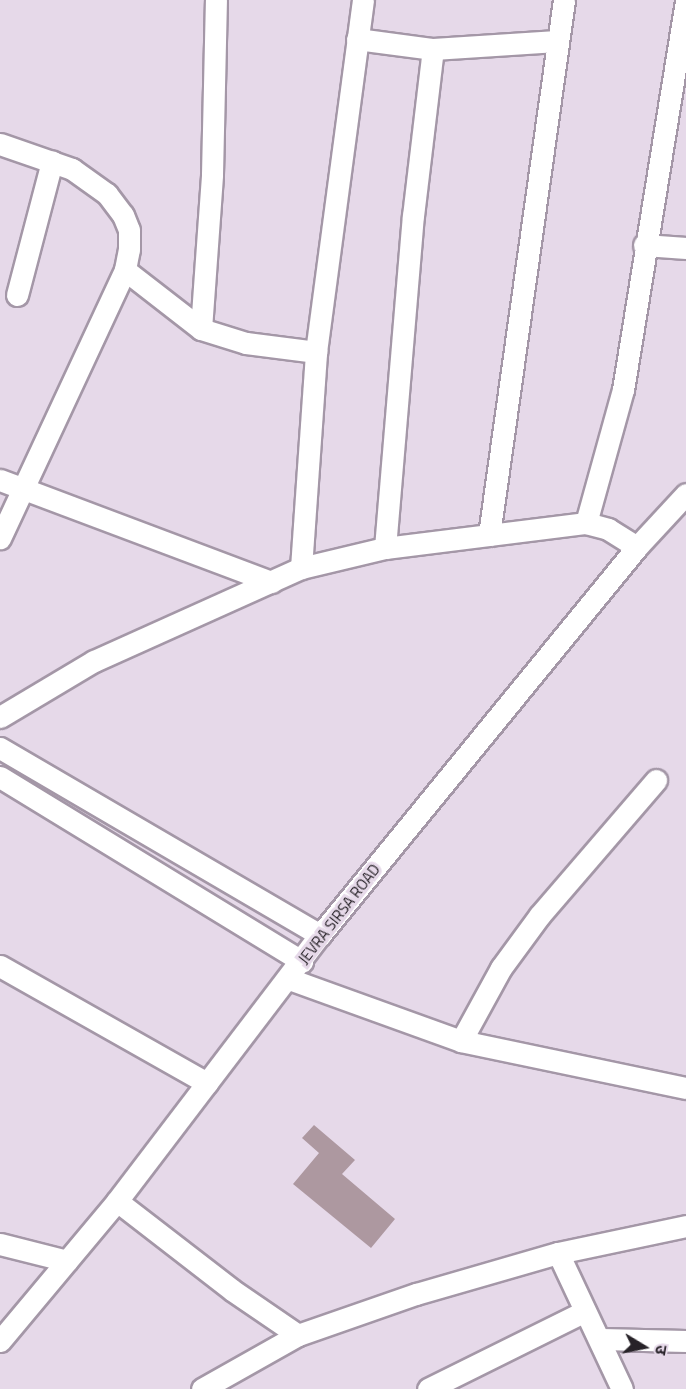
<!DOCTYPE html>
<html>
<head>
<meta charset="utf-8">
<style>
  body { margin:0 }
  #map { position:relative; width:686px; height:1389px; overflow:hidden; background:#e6d9e9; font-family:"Titillium Web","Noto Sans Devanagari",sans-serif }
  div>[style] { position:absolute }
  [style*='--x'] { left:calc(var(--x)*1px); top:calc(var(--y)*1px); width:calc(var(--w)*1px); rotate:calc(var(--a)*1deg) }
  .building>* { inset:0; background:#ad98a0 }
  .roads { filter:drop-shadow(2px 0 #a497a7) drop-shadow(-2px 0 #a497a7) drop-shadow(0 2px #a497a7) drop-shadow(0 -2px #a497a7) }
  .minor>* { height:21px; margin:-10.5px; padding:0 10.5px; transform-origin:10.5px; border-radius:10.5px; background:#fff }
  span { translate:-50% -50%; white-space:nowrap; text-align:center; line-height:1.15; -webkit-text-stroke:6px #e6d9e9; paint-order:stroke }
  .street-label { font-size:15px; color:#272228 }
  .north { position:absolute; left:614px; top:1317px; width:60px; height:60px; -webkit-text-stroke:4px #e6d9e9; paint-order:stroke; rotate:100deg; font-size:16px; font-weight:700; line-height:24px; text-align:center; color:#272228 }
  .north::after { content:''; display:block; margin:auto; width:21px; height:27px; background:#272228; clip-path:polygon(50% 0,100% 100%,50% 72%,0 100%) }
</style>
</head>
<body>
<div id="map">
  <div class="building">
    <i style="clip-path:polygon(314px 1125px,355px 1160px,342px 1174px,395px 1219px,371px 1248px,293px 1184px,319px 1153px,302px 1138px)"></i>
  </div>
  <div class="roads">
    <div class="minor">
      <i style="--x:357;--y:39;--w:77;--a:7.5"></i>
      <i style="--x:433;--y:49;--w:124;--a:-3.7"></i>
      <i style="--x:0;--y:144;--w:76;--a:19.1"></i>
      <i style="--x:72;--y:169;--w:43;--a:35.5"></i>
      <i style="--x:107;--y:194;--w:26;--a:53"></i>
      <i style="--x:123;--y:215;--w:16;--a:68"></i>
      <i style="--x:129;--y:230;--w:19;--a:90"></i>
      <i style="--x:129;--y:249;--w:21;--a:101"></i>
      <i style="--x:125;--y:270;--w:296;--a:115"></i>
      <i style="--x:644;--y:245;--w:42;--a:4.1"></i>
      <i style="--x:125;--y:270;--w:96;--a:37.8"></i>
      <i style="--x:201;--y:329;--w:47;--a:17.3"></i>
      <i style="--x:246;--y:343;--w:71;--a:7.3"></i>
      <i style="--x:17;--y:295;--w:138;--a:-75.3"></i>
      <i style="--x:201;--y:329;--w:155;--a:-85.9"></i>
      <i style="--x:212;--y:174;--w:174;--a:-88.7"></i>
      <i style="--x:0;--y:480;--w:290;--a:20.6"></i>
      <i style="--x:586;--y:523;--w:138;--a:-74.5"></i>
      <i style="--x:623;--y:390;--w:394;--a:-80.8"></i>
      <i style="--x:489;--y:535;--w:540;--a:-82.02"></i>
      <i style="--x:385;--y:548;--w:333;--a:-85.2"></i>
      <i style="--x:413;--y:216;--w:168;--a:-83.2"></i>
      <i style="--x:301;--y:568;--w:217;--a:-86"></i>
      <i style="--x:316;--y:352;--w:355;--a:-82.4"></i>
      <i style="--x:0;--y:717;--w:109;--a:-30.8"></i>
      <i style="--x:94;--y:661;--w:227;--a:-24.2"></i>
      <i style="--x:301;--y:568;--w:86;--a:-13.4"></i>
      <i style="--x:385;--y:548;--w:203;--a:-7.1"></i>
      <i style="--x:586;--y:523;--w:23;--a:15"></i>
      <i style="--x:608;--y:529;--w:34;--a:32"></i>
      <i style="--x:0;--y:748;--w:371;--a:30.3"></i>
      <i style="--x:0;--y:777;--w:354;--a:31.4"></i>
      <i style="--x:0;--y:966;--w:238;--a:29.5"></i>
      <i style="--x:289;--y:979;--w:183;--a:19.8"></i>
      <i style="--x:461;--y:1041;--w:230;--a:11.8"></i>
      <i style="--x:461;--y:1041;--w:83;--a:-61.3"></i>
      <i style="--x:501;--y:968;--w:66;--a:-53.7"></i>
      <i style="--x:540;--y:915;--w:178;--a:-49.3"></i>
      <i style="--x:117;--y:1201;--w:145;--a:37.7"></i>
      <i style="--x:232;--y:1290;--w:80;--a:34.3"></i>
      <i style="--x:0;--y:1244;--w:69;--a:14.2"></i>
      <i style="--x:558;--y:1253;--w:150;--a:64.8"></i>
      <i style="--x:601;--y:1339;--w:85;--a:1.3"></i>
      <i style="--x:0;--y:1341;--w:182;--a:-50.1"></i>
      <i style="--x:117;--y:1201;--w:335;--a:-52.7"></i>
      <i style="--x:320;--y:935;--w:501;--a:-50.75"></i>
      <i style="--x:637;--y:547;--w:72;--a:-47.2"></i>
      <i style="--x:202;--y:1389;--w:110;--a:-29.4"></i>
      <i style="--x:298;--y:1335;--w:125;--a:-19.2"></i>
      <i style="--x:416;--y:1294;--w:148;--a:-16.1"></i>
      <i style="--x:558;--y:1253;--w:131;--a:-11.9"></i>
      <i style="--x:428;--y:1389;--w:173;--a:-26.4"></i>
    </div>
  </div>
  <div class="street-label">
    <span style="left:339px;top:914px;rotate:-52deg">JEVRA SIRSA ROAD</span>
  </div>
  <div class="north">उ</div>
</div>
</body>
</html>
